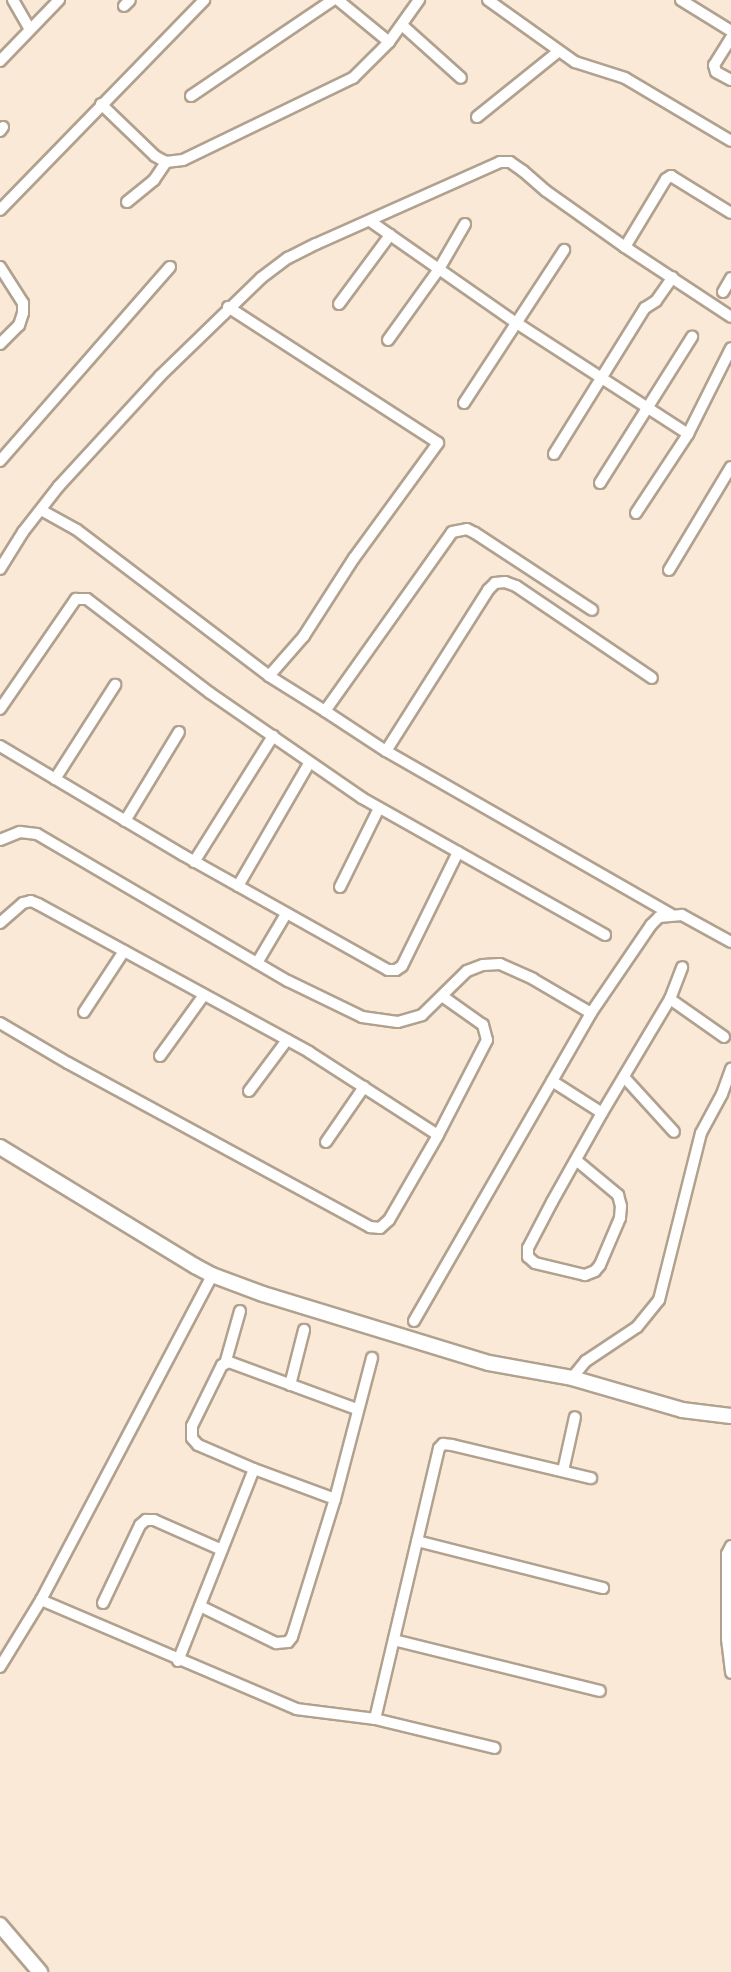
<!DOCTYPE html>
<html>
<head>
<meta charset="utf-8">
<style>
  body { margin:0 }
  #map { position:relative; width:731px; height:1972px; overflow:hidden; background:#fae9d6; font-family:Montserrat,sans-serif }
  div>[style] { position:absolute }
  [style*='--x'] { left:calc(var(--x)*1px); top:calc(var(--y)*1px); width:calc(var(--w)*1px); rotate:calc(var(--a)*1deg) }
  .roads { filter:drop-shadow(2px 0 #b1a18f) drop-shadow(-2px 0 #b1a18f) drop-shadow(0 2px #b1a18f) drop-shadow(0 -2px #b1a18f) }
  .minor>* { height:10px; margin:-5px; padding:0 5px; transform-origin:5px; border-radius:5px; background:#fff }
  .tertiary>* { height:14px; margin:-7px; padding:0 7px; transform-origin:7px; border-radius:7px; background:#fff }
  span { translate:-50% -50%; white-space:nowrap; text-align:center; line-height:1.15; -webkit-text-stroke:6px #fff; paint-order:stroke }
</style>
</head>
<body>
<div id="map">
  <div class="roads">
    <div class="minor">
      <i style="--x:13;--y:0;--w:32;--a:60"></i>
      <i style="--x:338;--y:0;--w:66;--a:39.5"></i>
      <i style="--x:488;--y:0;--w:107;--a:35.5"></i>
      <i style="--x:575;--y:62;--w:52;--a:17.7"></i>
      <i style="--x:625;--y:78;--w:123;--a:30.7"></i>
      <i style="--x:681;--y:0;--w:59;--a:31.8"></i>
      <i style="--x:124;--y:6;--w:8;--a:-45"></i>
      <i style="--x:402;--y:25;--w:79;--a:41.9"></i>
      <i style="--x:731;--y:38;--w:32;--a:122"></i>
      <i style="--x:714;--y:65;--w:7;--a:74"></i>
      <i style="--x:716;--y:72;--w:17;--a:28"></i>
      <i style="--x:0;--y:61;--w:85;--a:-46"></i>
      <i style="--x:191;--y:96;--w:171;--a:-34.1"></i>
      <i style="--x:101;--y:104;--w:75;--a:43.9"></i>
      <i style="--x:155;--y:156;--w:13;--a:29"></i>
      <i style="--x:166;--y:162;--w:17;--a:-7"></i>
      <i style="--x:183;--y:160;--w:189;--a:-25.8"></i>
      <i style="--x:353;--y:78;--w:51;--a:-45"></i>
      <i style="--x:389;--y:42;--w:52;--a:-54.5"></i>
      <i style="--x:477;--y:117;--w:105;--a:-38.8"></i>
      <i style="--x:0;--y:131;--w:5;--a:-53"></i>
      <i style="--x:127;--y:202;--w:35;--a:-39"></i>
      <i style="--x:154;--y:180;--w:22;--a:-56"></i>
      <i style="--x:0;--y:210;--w:293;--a:-45.8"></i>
      <i style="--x:370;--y:221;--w:177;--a:34.9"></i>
      <i style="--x:515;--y:322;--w:206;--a:32.9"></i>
      <i style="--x:625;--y:247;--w:79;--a:-58.9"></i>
      <i style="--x:666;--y:179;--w:6;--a:-31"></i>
      <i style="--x:671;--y:176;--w:70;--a:31.7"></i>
      <i style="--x:0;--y:267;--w:43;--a:57.4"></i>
      <i style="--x:23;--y:303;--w:10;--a:90"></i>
      <i style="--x:23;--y:313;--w:13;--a:108"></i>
      <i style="--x:19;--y:325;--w:27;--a:135"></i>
      <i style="--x:723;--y:292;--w:16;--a:-60"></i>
      <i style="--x:339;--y:304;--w:86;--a:-53.5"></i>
      <i style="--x:228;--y:307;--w:250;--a:32.9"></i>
      <i style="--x:438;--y:443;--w:142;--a:126.1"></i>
      <i style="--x:354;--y:558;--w:93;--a:122.7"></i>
      <i style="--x:304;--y:636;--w:53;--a:131.2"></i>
      <i style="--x:388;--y:340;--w:87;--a:-54.3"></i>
      <i style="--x:439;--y:269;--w:52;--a:-60"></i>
      <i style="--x:464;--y:403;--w:183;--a:-56.8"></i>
      <i style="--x:554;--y:454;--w:172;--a:-58.1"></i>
      <i style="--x:645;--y:308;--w:13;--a:-32"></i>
      <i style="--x:656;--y:301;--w:29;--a:-55"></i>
      <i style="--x:0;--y:461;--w:258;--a:-48.8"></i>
      <i style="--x:600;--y:483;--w:173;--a:-57.8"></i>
      <i style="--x:41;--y:510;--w:41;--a:29.1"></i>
      <i style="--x:77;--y:530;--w:241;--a:37.2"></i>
      <i style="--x:269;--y:676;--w:66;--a:32"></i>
      <i style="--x:325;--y:711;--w:73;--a:33.3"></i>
      <i style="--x:386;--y:751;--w:328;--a:29.8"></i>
      <i style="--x:636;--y:513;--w:95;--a:-56.6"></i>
      <i style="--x:688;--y:434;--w:96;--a:-63.4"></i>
      <i style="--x:0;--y:569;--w:44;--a:-58.1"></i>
      <i style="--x:23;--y:532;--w:58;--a:-52"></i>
      <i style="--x:59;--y:486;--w:149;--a:-47.4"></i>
      <i style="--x:160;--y:376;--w:141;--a:-44.1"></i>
      <i style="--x:261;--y:278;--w:34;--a:-37"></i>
      <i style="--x:288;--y:258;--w:31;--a:-27"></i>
      <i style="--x:316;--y:244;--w:201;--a:-24"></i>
      <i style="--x:500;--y:162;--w:10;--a:0"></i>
      <i style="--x:510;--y:162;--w:16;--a:35"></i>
      <i style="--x:523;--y:171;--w:30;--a:41"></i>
      <i style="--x:546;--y:191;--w:97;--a:35.3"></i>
      <i style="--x:625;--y:247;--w:127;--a:33.4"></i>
      <i style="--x:669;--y:570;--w:120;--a:-59"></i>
      <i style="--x:0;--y:709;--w:134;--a:-55.4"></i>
      <i style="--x:76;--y:599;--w:11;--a:0"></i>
      <i style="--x:87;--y:599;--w:155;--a:37.4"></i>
      <i style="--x:210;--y:693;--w:185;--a:34.6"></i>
      <i style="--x:362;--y:798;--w:279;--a:29.4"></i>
      <i style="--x:325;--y:711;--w:219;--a:-54.6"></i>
      <i style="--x:452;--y:532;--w:15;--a:-11"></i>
      <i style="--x:467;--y:529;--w:9;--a:27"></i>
      <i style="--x:475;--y:533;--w:140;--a:33.3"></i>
      <i style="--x:0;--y:746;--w:213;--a:30.8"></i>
      <i style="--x:183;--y:855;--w:235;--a:29.3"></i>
      <i style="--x:388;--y:970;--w:8;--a:0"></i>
      <i style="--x:396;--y:970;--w:7;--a:-34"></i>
      <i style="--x:402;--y:966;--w:127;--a:-63.8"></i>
      <i style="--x:386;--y:751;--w:191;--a:-57.6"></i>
      <i style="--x:488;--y:590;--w:10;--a:-45"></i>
      <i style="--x:495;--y:583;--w:10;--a:-6"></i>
      <i style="--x:505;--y:582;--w:12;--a:20"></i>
      <i style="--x:516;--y:586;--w:164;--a:34.1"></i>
      <i style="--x:55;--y:779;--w:112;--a:-57.4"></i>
      <i style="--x:125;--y:821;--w:104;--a:-58.8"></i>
      <i style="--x:0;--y:840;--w:22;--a:-22"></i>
      <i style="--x:20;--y:832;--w:17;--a:7"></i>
      <i style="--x:37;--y:834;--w:291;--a:30.4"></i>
      <i style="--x:288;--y:981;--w:82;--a:25.9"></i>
      <i style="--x:362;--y:1017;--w:36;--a:8"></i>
      <i style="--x:398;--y:1022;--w:25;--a:-16"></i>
      <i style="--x:422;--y:1015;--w:63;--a:-44.4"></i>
      <i style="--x:467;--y:971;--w:17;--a:-21"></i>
      <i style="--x:483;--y:965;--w:17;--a:-3"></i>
      <i style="--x:500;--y:964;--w:36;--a:24"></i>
      <i style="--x:533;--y:979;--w:67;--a:30.4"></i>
      <i style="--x:194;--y:862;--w:149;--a:-57.9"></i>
      <i style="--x:238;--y:886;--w:143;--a:-59.9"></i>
      <i style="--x:340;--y:887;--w:88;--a:-63.7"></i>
      <i style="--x:0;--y:923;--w:30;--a:-41"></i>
      <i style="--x:23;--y:903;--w:8;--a:-14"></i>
      <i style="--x:31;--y:901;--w:8;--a:23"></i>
      <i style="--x:38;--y:904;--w:309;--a:28.6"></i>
      <i style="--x:309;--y:1052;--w:153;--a:32.8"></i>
      <i style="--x:257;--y:963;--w:57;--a:-59.4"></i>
      <i style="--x:670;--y:999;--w:66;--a:35.1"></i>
      <i style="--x:84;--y:1012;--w:73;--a:-56.7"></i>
      <i style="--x:0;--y:1023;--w:79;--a:30.5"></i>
      <i style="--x:68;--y:1063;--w:344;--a:28.5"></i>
      <i style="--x:370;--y:1227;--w:10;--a:6"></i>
      <i style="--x:380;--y:1228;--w:12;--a:-42"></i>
      <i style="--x:389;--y:1220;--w:98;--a:-60"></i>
      <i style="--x:438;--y:1135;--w:107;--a:-62.7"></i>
      <i style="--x:487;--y:1040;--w:16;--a:-105"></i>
      <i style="--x:483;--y:1025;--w:50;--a:-144.7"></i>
      <i style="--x:160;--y:1056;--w:75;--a:-54.2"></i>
      <i style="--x:624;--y:1077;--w:74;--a:47.7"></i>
      <i style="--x:552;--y:1081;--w:59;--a:32.6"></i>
      <i style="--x:249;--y:1091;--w:64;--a:-53.3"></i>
      <i style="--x:326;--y:1142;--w:67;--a:-55.4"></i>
      <i style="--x:576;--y:1160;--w:55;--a:39.8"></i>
      <i style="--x:618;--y:1195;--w:11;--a:75"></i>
      <i style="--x:621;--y:1206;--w:12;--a:95"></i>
      <i style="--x:620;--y:1218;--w:51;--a:113.1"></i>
      <i style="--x:600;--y:1265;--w:8;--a:130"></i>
      <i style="--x:595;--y:1271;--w:11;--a:158"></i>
      <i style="--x:585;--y:1275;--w:51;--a:-166.5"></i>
      <i style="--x:535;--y:1263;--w:9;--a:-139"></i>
      <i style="--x:528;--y:1257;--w:9;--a:-90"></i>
      <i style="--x:528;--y:1248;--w:52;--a:-62.4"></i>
      <i style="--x:552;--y:1202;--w:102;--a:-60.7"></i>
      <i style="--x:602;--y:1113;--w:133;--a:-59.2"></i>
      <i style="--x:670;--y:999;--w:34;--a:-69"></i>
      <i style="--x:414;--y:1321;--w:355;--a:-60.1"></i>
      <i style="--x:591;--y:1013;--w:107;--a:-55.7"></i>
      <i style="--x:651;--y:925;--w:11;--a:-45"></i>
      <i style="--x:659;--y:917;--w:23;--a:-5"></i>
      <i style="--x:682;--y:915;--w:56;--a:28.9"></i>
      <i style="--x:225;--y:1364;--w:55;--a:-74.2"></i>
      <i style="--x:572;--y:1378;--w:22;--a:-51"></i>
      <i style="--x:586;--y:1361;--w:61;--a:-33.7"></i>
      <i style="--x:637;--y:1327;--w:35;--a:-51"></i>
      <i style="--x:659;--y:1300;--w:172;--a:-75.9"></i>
      <i style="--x:701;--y:1133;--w:44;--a:-61.7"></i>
      <i style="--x:722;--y:1094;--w:27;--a:-70"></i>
      <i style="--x:290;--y:1385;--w:57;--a:-75.7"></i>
      <i style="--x:563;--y:1471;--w:55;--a:-77.5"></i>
      <i style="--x:335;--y:1499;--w:86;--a:-159.7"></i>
      <i style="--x:254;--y:1469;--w:61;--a:-156.8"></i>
      <i style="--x:198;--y:1445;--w:9;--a:-131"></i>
      <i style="--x:192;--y:1438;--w:12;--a:-90"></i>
      <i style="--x:192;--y:1426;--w:68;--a:-63.8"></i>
      <i style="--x:222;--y:1365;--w:8;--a:-23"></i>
      <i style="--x:229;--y:1362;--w:136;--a:20.2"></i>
      <i style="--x:417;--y:1541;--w:192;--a:14.2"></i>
      <i style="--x:731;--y:1546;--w:9;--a:117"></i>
      <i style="--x:727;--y:1554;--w:85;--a:90"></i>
      <i style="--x:727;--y:1639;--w:34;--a:83"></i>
      <i style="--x:41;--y:1600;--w:277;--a:23.1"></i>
      <i style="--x:296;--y:1709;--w:80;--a:7.2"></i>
      <i style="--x:375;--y:1719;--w:123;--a:13.6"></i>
      <i style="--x:103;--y:1603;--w:86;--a:-64.6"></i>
      <i style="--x:140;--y:1525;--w:8;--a:-40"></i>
      <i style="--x:146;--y:1520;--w:8;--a:0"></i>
      <i style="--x:154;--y:1520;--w:74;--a:23.8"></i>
      <i style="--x:200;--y:1606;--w:85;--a:26"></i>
      <i style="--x:276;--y:1643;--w:12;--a:-5"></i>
      <i style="--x:288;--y:1642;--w:6;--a:-51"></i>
      <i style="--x:292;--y:1637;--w:145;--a:-72.7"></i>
      <i style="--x:335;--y:1499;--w:146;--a:-75.3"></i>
      <i style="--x:394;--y:1640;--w:212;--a:13.9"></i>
      <i style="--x:178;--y:1661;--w:206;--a:-68.4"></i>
      <i style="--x:0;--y:1667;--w:79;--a:-58.5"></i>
      <i style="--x:41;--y:1600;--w:367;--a:-62.2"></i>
      <i style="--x:375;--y:1719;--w:278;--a:-76.7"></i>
      <i style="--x:439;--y:1448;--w:6;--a:-45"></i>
      <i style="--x:443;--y:1444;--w:9;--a:6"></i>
      <i style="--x:452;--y:1445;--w:143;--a:13.4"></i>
    </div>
    <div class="tertiary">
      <i style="--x:0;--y:1147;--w:228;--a:31.4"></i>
      <i style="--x:195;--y:1266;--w:19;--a:28"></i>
      <i style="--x:212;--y:1275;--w:54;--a:20.4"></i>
      <i style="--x:263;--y:1294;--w:236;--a:17"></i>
      <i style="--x:489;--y:1363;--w:84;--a:10.2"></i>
      <i style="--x:572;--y:1378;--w:115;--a:16.2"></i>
      <i style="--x:682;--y:1410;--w:49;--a:7"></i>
      <i style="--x:0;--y:1925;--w:62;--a:49.6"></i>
    </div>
  </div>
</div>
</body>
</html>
